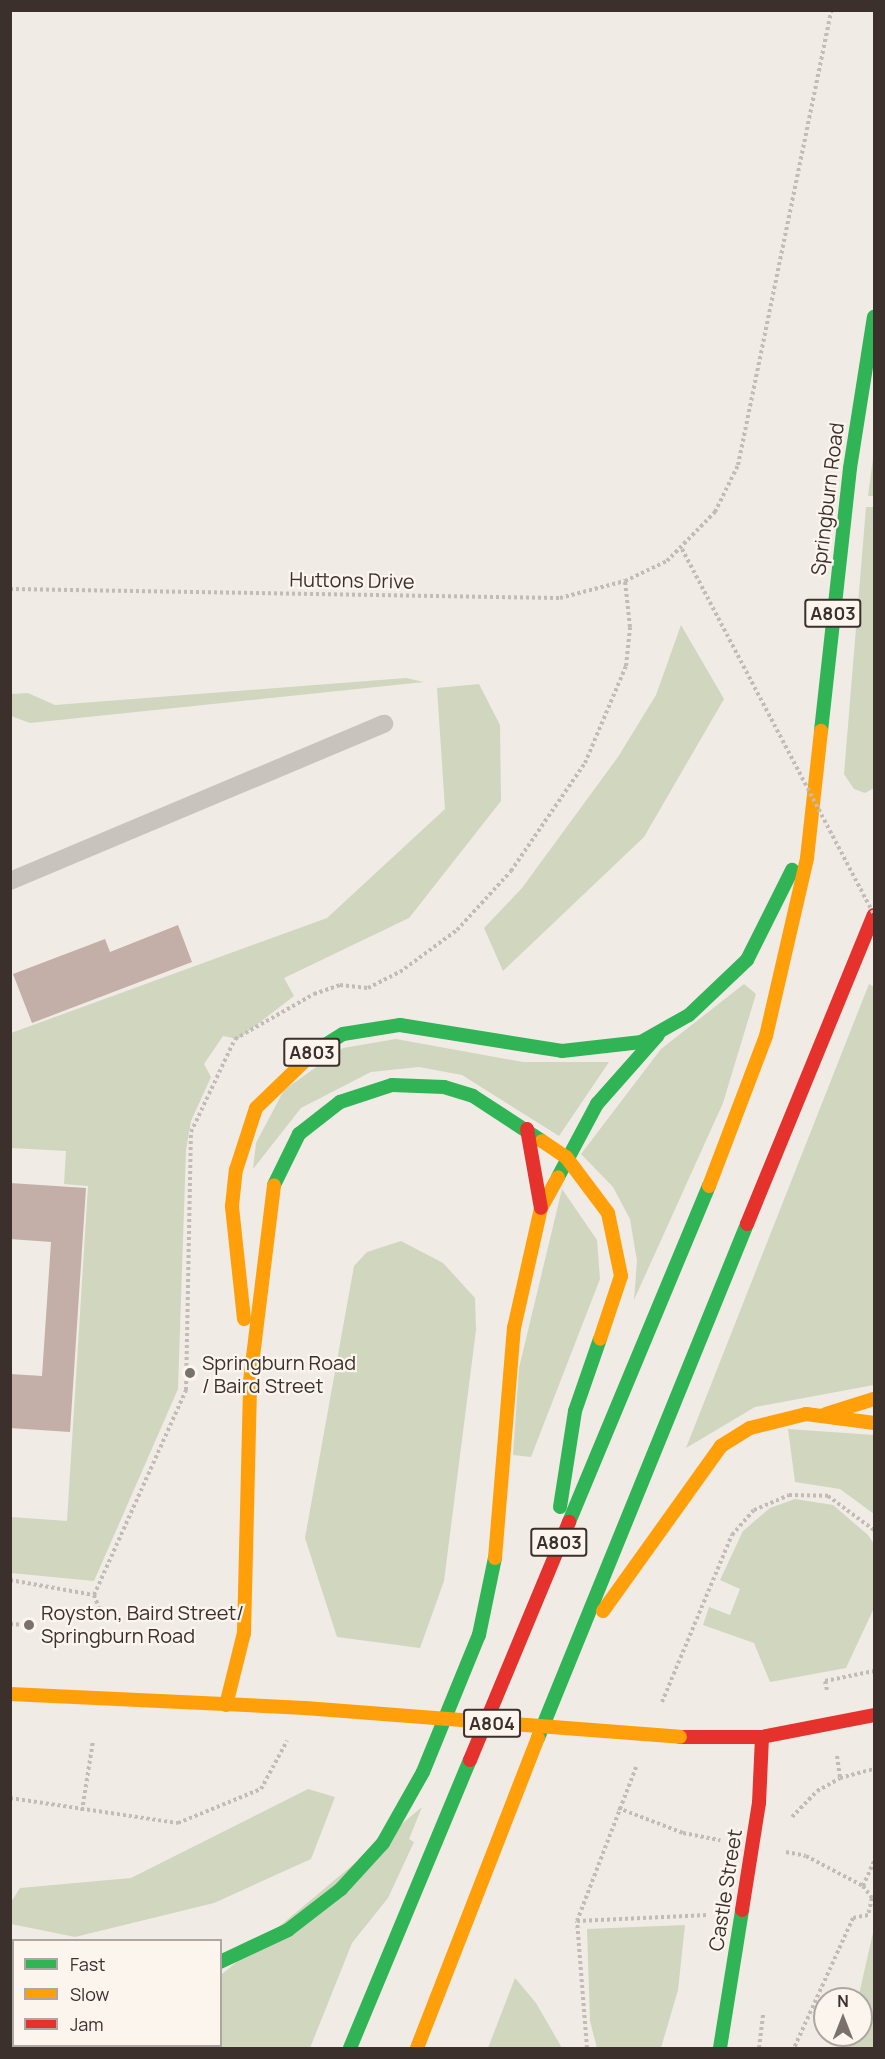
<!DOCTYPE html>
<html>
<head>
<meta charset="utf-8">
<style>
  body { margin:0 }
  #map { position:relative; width:885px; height:2059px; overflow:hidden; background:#f0ebe5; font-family:Manrope,sans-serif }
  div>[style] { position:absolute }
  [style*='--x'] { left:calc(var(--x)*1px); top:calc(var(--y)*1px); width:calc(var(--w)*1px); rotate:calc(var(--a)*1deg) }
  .green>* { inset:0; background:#d1d6bf }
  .building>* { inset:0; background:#c3afa7 }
  .path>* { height:4px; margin-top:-2px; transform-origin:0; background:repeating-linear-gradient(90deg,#c2bbb6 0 3px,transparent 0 6px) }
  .lane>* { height:18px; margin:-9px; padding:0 9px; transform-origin:9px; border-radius:9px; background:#c9c3be }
  .fast>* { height:14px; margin:-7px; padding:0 7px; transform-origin:7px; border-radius:7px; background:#30b455 }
  .slow>* { height:14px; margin:-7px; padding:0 7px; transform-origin:7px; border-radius:7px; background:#ff9f0a }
  .jam>* { height:14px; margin:-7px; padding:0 7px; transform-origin:7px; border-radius:7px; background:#e5322d }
  .path-bridge>* { height:4px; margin-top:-2px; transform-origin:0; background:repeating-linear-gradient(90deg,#c2bbb6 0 3px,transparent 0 6px) }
  .slow-bridge>* { height:14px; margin:-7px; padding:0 7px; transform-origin:7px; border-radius:7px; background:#ff9f0a }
  .jam-bridge>* { height:14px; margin:-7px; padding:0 7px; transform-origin:7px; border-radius:7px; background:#e5322d }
  .dots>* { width:16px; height:16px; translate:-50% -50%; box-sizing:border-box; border:3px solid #fbf5ee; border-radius:50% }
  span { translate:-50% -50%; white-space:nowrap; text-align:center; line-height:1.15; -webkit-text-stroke:4.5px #fbf5ee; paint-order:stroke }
  .shield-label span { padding:2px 4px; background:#fbf5ee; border:2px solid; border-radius:4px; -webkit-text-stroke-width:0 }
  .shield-label { font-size:18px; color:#3b302b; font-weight:700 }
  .street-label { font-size:20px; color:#3b302b }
  .poi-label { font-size:20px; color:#3b302b }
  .left { translate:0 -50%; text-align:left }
  .frame { position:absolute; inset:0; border:12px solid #3b302b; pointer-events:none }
  .legend { position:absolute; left:12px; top:1939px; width:210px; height:108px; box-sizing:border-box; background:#fbf5ee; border:2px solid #aea6a0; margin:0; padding:8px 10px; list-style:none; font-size:18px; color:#3b302b }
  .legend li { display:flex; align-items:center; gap:12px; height:30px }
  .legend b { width:30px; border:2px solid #aea6a0 }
  .north { position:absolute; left:813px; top:1987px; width:60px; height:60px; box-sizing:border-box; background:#fbf5ee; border:2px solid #aea6a0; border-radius:50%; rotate:0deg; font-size:16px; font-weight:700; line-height:24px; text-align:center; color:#3b302b }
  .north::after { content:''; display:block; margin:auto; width:21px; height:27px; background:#7a716c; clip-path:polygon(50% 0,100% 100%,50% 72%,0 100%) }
</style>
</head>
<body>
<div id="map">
  <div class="green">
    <i style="clip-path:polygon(874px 450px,874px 496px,868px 496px,873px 459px)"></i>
    <i style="clip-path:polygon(866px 507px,874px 507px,874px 788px,865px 793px,854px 789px,844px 774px)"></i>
    <i style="clip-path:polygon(681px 625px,724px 699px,644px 837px,503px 971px,484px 928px,522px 888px,618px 757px,656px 695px)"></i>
    <i style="clip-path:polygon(406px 678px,424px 682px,30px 723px,11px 716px,11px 694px,28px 693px,55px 705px)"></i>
    <i style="clip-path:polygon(479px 684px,500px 725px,501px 801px,409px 918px,284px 978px,294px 996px,238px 1039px,223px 1036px,204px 1064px,211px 1077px,191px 1121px,186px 1150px,178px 1389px,94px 1581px,11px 1573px,11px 1517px,67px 1521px,88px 1186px,64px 1184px,66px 1151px,11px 1148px,11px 1033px,327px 918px,445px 809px,437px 688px)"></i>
    <i style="clip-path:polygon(744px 984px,756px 994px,723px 1103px,634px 1300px,637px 1261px,630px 1219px,613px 1187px,581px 1154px,661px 1049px)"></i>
    <i style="clip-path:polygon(869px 984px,874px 987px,874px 1385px,755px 1407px,686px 1448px)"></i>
    <i style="clip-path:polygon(396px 1039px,523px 1062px,609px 1062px,559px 1136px,462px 1075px,419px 1067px,371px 1072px,301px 1108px,253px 1169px,256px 1143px,284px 1090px,343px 1048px)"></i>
    <i style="clip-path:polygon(562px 1189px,597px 1240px,600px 1279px,531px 1457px,513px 1455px,519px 1368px)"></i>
    <i style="clip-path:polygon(401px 1241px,443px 1263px,475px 1298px,476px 1330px,444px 1581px,420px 1648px,337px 1637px,305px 1538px,354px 1266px,367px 1252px)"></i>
    <i style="clip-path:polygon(788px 1429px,874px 1435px,874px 1514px,840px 1489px,795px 1482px)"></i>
    <i style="clip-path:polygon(795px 1499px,833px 1505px,868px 1535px,874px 1544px,874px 1608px,846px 1668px,770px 1682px,754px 1643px,703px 1625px,709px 1607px,730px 1615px,740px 1589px,720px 1580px,743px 1531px,770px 1508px)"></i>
    <i style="clip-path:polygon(308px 1789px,335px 1797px,311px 1859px,214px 1903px,75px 1937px,11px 1924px,11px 1902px,20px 1888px,131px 1878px)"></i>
    <i style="clip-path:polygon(422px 1807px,409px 1839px,414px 1842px,388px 1898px,352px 1943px,310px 2048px,11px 2048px,11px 1988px,14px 2046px,220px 2046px,221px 1975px)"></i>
    <i style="clip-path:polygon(685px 1925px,678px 1990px,661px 2048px,597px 2048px,590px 2021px,587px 1929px)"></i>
    <i style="clip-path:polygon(874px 1928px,874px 2048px,846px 2048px,849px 2035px,861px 2035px,858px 1999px)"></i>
    <i style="clip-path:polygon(515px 1978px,536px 2003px,562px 2048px,488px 2048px)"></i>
  </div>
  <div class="building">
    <i style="clip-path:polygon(178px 925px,192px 962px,32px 1023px,13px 974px,105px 939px,110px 952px)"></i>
    <i style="clip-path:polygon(10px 1183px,86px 1188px,70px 1432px,10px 1428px,10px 1374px,42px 1376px,51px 1242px,10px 1239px)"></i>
  </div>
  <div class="path">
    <i style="--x:10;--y:589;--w:550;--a:0.94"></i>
    <i style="--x:560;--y:598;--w:67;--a:-14.7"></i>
    <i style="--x:625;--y:581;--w:47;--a:-25.5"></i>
    <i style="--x:667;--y:561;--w:69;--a:-45.6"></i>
    <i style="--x:715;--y:512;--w:52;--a:-63.9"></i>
    <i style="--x:738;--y:465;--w:464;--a:-78.4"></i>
    <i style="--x:10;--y:1580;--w:85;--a:10.1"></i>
    <i style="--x:94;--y:1595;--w:225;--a:-65.8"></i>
    <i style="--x:186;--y:1390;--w:258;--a:-88.9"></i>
    <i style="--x:191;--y:1132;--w:103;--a:-64.7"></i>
    <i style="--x:235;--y:1039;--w:91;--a:-29.7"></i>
    <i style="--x:314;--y:994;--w:28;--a:-19"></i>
    <i style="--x:340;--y:985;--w:28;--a:6"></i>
    <i style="--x:368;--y:988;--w:36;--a:-27"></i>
    <i style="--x:400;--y:972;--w:71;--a:-36.4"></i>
    <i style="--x:457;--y:930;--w:80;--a:-47.5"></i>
    <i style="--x:511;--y:871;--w:131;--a:-55.6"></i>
    <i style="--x:585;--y:763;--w:105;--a:-67.1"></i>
    <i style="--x:626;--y:666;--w:39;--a:-84"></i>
    <i style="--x:630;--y:627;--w:46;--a:-96.2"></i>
    <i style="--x:94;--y:1595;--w:26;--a:69"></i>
    <i style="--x:10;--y:1624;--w:19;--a:3"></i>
    <i style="--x:827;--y:1690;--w:9;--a:-103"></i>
    <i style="--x:825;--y:1681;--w:50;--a:-11.5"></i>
    <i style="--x:662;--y:1702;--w:181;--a:-67.3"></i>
    <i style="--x:732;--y:1535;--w:33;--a:-49"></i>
    <i style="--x:754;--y:1510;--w:38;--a:-23"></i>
    <i style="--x:789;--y:1495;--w:39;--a:1"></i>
    <i style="--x:828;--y:1496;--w:57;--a:36.5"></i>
    <i style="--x:837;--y:1756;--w:22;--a:82"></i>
    <i style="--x:840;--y:1778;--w:35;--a:-15"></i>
    <i style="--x:10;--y:1798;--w:170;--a:8.5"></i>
    <i style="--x:178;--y:1823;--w:90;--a:-22.3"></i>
    <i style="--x:261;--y:1789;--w:55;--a:-61.6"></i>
    <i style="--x:618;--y:1808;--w:70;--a:21"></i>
    <i style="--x:683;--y:1833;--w:38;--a:11"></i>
    <i style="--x:82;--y:1811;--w:71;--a:-81.1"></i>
    <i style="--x:792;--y:1817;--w:36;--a:-46"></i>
    <i style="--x:817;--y:1791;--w:26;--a:-29"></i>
    <i style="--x:786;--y:1852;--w:20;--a:11"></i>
    <i style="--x:806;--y:1856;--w:64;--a:27.8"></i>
    <i style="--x:863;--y:1886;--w:15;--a:53"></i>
    <i style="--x:872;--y:1898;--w:17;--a:103"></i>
    <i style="--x:868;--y:1915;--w:15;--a:169"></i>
    <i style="--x:853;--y:1918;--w:143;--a:114.4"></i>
    <i style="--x:863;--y:1886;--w:27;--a:-66"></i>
    <i style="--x:577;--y:1921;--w:131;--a:-2.6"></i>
    <i style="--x:587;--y:2048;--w:127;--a:-94.5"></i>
    <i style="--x:577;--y:1921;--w:165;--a:-69"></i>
    <i style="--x:759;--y:2048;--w:35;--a:-83"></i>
  </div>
  <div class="lane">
    <i style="--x:10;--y:881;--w:406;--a:-22.8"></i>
  </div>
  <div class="fast">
    <i style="--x:821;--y:731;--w:265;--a:-83.7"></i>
    <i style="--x:850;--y:468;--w:153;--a:-81"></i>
    <i style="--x:314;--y:1052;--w:34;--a:-32"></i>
    <i style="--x:343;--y:1034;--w:58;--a:-9"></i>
    <i style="--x:400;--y:1025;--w:164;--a:9.1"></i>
    <i style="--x:562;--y:1051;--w:80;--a:-6.5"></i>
    <i style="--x:641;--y:1042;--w:55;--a:-29.4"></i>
    <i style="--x:689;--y:1015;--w:80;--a:-43.5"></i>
    <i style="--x:747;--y:960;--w:101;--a:-63.4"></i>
    <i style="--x:558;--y:1177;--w:83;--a:-61.9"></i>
    <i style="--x:597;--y:1104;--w:92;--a:-48.5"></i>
    <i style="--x:274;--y:1185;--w:57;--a:-63.9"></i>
    <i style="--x:299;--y:1134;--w:52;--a:-38"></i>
    <i style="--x:340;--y:1102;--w:55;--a:-18.1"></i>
    <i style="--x:392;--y:1085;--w:52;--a:2.2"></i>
    <i style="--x:444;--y:1087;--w:30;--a:17"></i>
    <i style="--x:473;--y:1096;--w:82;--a:33.1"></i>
    <i style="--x:560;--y:1507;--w:97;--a:-81.1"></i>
    <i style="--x:575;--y:1411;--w:76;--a:-70.9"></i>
    <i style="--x:569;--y:1522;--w:364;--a:-67.4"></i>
    <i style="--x:538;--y:1738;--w:555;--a:-67.87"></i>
    <i style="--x:220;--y:1962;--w:75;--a:-25.2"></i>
    <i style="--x:288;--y:1930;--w:67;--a:-37.7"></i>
    <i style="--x:341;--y:1889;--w:62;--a:-47.6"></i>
    <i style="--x:383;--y:1843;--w:81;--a:-60.6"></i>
    <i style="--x:423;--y:1772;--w:148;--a:-67.8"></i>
    <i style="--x:479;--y:1635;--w:79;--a:-78.3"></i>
    <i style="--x:350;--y:2048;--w:312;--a:-67.4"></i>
    <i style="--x:720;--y:2048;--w:140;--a:-80.9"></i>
  </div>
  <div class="slow">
    <i style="--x:542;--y:1141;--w:29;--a:34"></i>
    <i style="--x:566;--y:1157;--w:70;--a:53.1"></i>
    <i style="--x:608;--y:1213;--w:64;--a:78.3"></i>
    <i style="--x:621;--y:1276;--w:66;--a:108.4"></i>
    <i style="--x:709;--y:1186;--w:160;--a:-69.2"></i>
    <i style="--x:766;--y:1036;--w:183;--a:-77"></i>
    <i style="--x:807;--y:858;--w:128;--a:-83.7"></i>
    <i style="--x:244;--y:1319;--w:114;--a:-96.1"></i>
    <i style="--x:232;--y:1206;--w:36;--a:-84"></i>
    <i style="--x:236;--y:1170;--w:65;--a:-72.1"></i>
    <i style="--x:256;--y:1108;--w:81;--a:-44"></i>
    <i style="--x:826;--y:1414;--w:50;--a:-17.4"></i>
    <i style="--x:495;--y:1558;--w:231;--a:-85.3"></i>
    <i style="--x:514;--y:1328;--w:123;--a:-77.3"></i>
    <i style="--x:541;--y:1208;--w:35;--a:-61"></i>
    <i style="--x:603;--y:1611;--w:203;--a:-54.4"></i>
    <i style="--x:721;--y:1446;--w:34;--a:-32"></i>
    <i style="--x:750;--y:1428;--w:58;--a:-14"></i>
    <i style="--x:806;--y:1414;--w:69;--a:7.5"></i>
    <i style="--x:10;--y:1694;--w:295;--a:2.7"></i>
    <i style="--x:226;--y:1705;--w:74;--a:-76"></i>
    <i style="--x:244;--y:1633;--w:252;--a:-88.6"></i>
    <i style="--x:250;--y:1381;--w:197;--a:-83"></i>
    <i style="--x:417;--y:2048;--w:333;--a:-68.7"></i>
  </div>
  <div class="jam">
    <i style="--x:527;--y:1129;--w:80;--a:80"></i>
    <i style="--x:747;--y:1224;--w:334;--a:-67.7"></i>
    <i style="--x:680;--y:1737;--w:82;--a:0"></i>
    <i style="--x:762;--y:1737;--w:114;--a:-11.1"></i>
    <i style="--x:470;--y:1760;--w:258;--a:-67.4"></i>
    <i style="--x:759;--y:1803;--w:66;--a:-87.4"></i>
    <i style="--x:10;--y:1976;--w:4;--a:14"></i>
  </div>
  <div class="path-bridge">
    <i style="--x:682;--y:549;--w:413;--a:62.3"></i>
  </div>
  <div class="slow-bridge">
    <i style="--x:305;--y:1708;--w:376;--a:4.4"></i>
  </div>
  <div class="jam-bridge">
    <i style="--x:742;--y:1910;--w:108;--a:-81"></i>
  </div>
  <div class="dots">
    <i style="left:190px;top:1373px;background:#7a716c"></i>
    <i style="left:29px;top:1625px;background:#7a716c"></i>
  </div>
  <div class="shield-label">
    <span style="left:833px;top:613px">A803</span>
    <span style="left:312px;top:1052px">A803</span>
    <span style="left:559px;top:1542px">A803</span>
    <span style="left:492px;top:1723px">A804</span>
  </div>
  <div class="street-label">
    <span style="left:827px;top:499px;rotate:-83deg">Springburn Road</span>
    <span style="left:352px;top:580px;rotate:1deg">Huttons Drive</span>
    <span style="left:725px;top:1890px;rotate:-81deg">Castle Street</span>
  </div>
  <div class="poi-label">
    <span class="left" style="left:202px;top:1374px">Springburn Road<br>/ Baird Street</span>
    <span class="left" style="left:41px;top:1624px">Royston, Baird Street/<br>Springburn Road</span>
  </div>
  <div class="frame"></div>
  <ul class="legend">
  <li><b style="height:8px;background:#30b455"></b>Fast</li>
  <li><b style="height:8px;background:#ff9f0a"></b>Slow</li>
  <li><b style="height:8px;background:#e5322d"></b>Jam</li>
  </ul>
  <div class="north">N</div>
</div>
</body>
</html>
